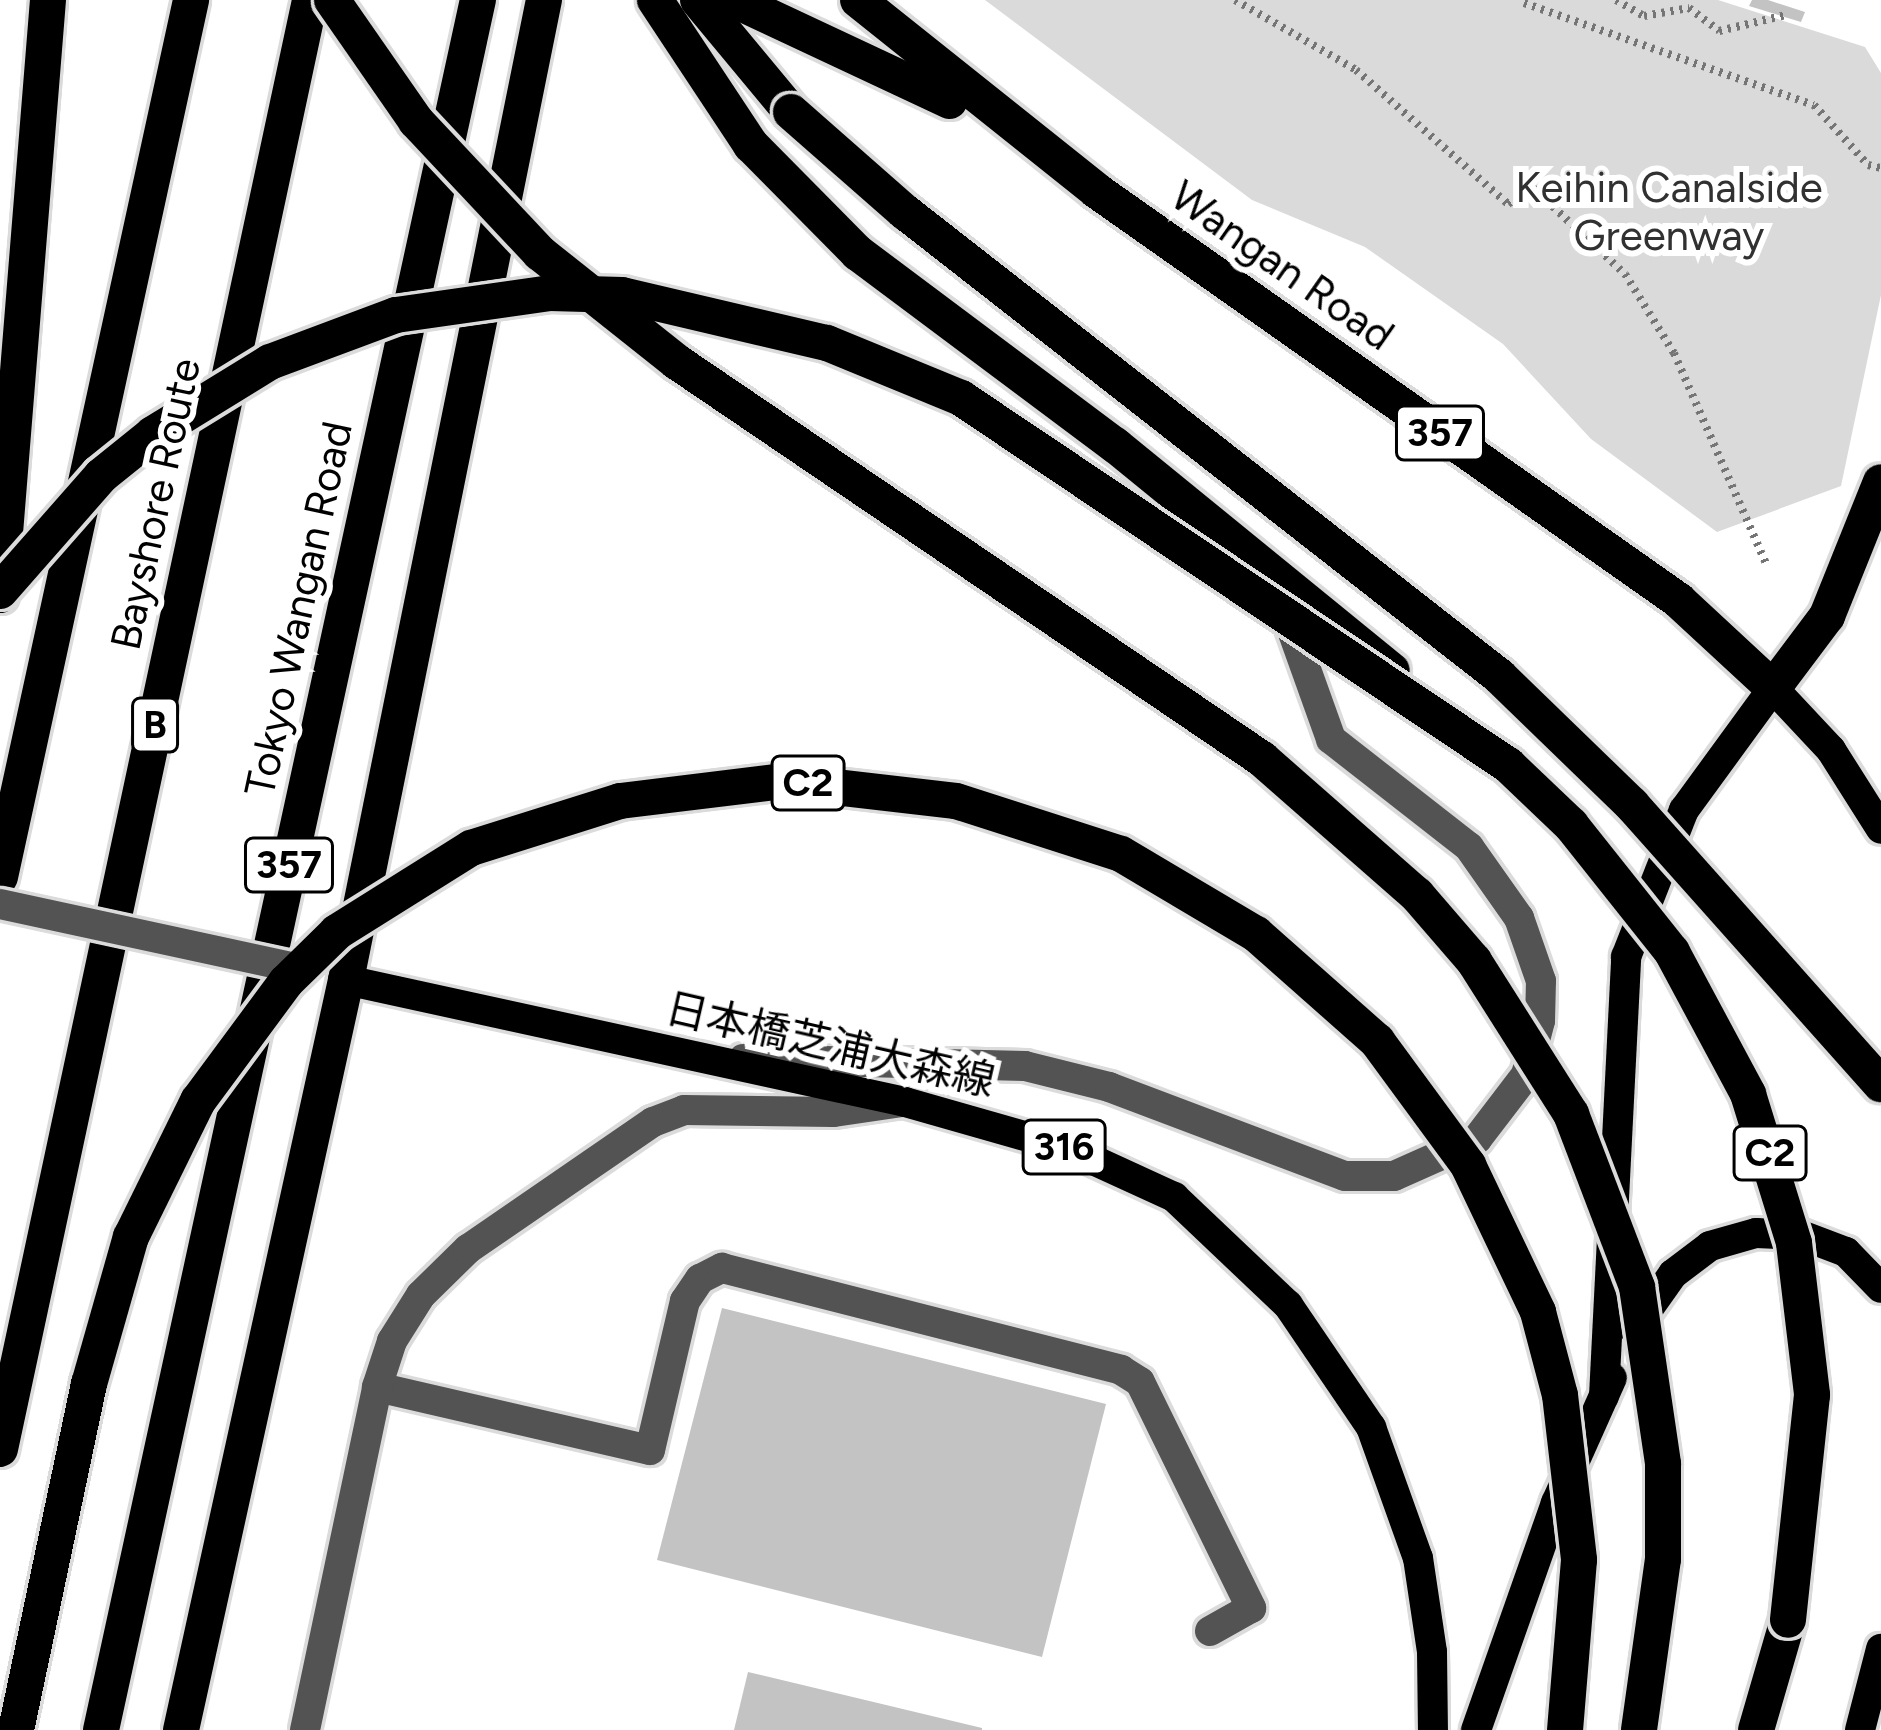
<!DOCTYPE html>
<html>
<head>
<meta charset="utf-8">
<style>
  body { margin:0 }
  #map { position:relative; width:1881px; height:1730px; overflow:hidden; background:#fff; font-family:Figtree,"Noto Sans JP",sans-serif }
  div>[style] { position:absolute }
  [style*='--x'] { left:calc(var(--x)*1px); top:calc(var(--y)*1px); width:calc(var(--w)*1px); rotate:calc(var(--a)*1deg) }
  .green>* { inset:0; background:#dadada }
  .building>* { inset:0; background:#c3c3c3 }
  .path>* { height:8px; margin-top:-4px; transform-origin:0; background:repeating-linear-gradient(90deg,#757575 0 3px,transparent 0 9px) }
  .roads { filter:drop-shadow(3px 0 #dbdbdb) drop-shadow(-3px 0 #dbdbdb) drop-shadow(0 3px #dbdbdb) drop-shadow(0 -3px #dbdbdb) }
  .minor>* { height:30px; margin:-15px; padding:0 15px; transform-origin:15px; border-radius:15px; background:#535353 }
  .major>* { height:30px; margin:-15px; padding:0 15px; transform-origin:15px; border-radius:15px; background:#000 }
  .highway>* { height:36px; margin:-18px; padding:0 18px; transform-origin:18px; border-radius:18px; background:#000 }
  .bridges { filter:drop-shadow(3px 0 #dbdbdb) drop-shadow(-3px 0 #dbdbdb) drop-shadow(0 3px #dbdbdb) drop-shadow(0 -3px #dbdbdb) }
  .minor-bridge>* { height:30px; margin:-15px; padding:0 15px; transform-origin:15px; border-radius:15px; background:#535353 }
  .highway-bridge>* { height:36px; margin:-18px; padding:0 18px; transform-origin:18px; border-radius:18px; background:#000 }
  span { translate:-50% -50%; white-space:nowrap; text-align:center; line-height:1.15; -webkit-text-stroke:12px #fff; paint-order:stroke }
  .shield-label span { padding:3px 9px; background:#fff; border:3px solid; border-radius:9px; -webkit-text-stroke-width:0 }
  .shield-label { font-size:39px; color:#000; font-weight:700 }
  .park-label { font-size:42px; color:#313131 }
  .street-label { font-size:42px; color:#000 }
</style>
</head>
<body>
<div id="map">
  <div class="green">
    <i style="clip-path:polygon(985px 0,1718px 0,1865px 47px,1881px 73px,1881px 295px,1841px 486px,1717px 532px,1591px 439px,1503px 344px,1365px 247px,1252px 200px)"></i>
  </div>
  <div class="building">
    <i style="clip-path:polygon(1752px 0,1768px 0,1805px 12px,1801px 22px,1749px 6px)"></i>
    <i style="clip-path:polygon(722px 1308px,1106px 1404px,1042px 1657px,657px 1560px)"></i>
    <i style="clip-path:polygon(748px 1672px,982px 1728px,982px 1730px,734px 1730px)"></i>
  </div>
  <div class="path">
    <i style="--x:1235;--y:0;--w:140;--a:30"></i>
    <i style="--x:1356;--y:70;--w:203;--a:41.4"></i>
    <i style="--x:1508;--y:204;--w:30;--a:-33"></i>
    <i style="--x:1533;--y:188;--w:126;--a:43.1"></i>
    <i style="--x:1625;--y:274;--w:93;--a:58.2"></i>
    <i style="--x:1674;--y:353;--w:232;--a:66.4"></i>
    <i style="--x:1616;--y:0;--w:32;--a:30"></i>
    <i style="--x:1644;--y:16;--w:46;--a:-10.1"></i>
    <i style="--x:1689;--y:8;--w:38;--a:37"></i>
    <i style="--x:1719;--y:31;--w:69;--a:-13.4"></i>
    <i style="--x:1524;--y:3;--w:307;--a:19.4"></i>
    <i style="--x:1814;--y:105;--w:81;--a:48"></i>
    <i style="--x:1868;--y:165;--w:13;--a:13"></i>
  </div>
  <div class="roads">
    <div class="minor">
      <i style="--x:743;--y:1059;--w:282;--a:1.4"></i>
      <i style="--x:1025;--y:1066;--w:87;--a:14"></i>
      <i style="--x:1109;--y:1087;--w:252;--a:20.7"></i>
      <i style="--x:1345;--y:1176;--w:49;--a:0"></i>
      <i style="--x:1394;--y:1176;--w:91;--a:-24"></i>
      <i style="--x:1477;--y:1139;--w:81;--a:-52.6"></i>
      <i style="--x:1526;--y:1075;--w:56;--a:-75.5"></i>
      <i style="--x:1540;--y:1021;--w:40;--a:-88.6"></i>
      <i style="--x:1541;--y:981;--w:67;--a:-109.2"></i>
      <i style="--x:1519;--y:918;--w:87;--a:-125.2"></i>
      <i style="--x:1469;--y:847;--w:175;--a:-142"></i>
      <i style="--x:1331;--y:739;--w:119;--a:-109.7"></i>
      <i style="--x:377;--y:1387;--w:280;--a:13"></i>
      <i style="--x:650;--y:1450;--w:153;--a:-76.8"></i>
      <i style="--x:685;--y:1301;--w:27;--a:-56"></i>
      <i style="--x:700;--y:1279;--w:25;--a:-27"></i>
      <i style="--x:722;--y:1268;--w:412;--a:14.3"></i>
      <i style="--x:1121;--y:1370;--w:22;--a:32"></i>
      <i style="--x:1140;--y:1382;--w:252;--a:63.8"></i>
      <i style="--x:1251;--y:1608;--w:47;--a:150.7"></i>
      <i style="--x:305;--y:1730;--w:350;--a:-78.1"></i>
      <i style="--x:377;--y:1387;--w:48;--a:-71.9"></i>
      <i style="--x:392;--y:1341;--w:54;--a:-57.8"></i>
      <i style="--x:421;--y:1295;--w:66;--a:-44.4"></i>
      <i style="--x:468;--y:1249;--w:224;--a:-34.5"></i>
      <i style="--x:653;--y:1122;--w:33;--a:-21"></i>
      <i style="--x:684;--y:1110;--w:149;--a:0.8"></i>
      <i style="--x:833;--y:1112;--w:70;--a:-8.2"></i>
    </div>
    <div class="major">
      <i style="--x:346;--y:980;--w:572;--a:12.31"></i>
      <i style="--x:905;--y:1102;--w:168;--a:15.9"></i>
      <i style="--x:1067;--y:1148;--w:118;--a:24.6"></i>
      <i style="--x:1174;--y:1197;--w:157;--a:43.5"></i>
      <i style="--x:1288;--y:1305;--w:148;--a:55.8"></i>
      <i style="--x:1371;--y:1427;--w:139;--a:70.3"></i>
      <i style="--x:1418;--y:1558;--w:95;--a:81.5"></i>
      <i style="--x:1432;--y:1652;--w:78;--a:89.3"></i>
      <i style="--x:1634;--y:1329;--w:67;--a:-54.7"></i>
      <i style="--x:1673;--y:1274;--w:46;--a:-37.1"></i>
      <i style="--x:1710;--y:1246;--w:48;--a:-15.8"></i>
      <i style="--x:1756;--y:1233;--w:45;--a:2.5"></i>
      <i style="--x:1801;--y:1235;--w:48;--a:20.7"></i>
      <i style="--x:1846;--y:1252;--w:50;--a:45.8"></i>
      <i style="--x:1604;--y:1396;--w:440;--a:-87.1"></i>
      <i style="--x:1626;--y:957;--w:158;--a:-68.5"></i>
      <i style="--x:1684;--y:810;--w:151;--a:-53.9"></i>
      <i style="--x:1773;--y:688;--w:85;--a:46.9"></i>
      <i style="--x:1831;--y:750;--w:93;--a:57.7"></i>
      <i style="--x:1476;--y:1730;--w:241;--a:-70.6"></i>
      <i style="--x:1556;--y:1503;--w:137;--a:-65.9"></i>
      <i style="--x:1860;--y:1730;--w:84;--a:-75.5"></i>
    </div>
    <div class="highway">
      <i style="--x:655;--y:0;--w:174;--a:56.5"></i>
      <i style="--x:751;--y:145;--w:152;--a:45.3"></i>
      <i style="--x:858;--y:253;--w:321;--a:36.8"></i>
      <i style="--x:1115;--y:445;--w:357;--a:39.2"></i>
      <i style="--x:698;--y:0;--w:146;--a:50.3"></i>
      <i style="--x:734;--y:0;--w:238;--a:25.1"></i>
      <i style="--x:858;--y:0;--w:306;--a:38.6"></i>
      <i style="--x:1097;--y:191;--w:711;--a:35.14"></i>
      <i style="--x:1678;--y:600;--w:129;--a:42.8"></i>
      <i style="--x:1773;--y:688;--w:90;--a:-53.1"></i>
      <i style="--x:1827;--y:616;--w:144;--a:-68.1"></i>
      <i style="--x:0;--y:595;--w:597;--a:-85.39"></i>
      <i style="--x:0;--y:877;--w:898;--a:-77.71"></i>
      <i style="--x:0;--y:1449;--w:1482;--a:-77.92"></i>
      <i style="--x:101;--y:1730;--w:1771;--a:-77.71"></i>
      <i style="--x:181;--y:1730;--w:768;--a:-77.59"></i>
      <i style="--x:346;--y:980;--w:1000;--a:-78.58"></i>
      <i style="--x:1756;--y:1730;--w:115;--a:-73.8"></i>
    </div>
  </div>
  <div class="bridges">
    <div class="minor-bridge">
      <i style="--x:0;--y:904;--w:293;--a:12.2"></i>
    </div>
    <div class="highway-bridge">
      <i style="--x:332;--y:0;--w:147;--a:55.2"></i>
      <i style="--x:416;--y:121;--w:181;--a:46.8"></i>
      <i style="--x:540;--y:253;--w:175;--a:38.5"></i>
      <i style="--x:677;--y:362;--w:707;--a:34.16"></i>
      <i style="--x:1262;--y:759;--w:206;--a:41.3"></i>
      <i style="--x:1417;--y:895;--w:87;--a:49.2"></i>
      <i style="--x:1474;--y:961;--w:181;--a:57.6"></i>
      <i style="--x:1571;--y:1114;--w:185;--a:69.1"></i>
      <i style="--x:1637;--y:1287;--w:179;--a:81.6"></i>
      <i style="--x:1663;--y:1464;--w:95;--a:90"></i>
      <i style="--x:1663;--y:1559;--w:173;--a:98"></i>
      <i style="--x:791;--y:112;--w:152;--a:41.3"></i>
      <i style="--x:905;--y:212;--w:754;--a:37.99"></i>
      <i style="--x:1499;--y:676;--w:185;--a:44.1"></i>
      <i style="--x:1632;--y:805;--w:374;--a:48.3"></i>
      <i style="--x:0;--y:591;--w:153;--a:-48.7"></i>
      <i style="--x:101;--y:476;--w:67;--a:-38.9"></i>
      <i style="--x:153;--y:434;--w:137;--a:-31.6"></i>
      <i style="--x:270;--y:362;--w:134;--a:-20.5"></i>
      <i style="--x:396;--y:315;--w:156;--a:-8.1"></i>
      <i style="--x:550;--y:293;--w:72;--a:1.6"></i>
      <i style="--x:622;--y:295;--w:211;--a:13.2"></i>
      <i style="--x:827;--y:343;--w:145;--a:22.3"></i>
      <i style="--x:961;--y:398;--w:659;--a:33.86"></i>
      <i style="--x:1508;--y:765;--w:87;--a:43.6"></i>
      <i style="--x:1571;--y:825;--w:162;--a:51.5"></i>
      <i style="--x:1672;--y:952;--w:161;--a:61.8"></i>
      <i style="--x:1748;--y:1094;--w:156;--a:72.8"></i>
      <i style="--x:1794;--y:1243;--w:153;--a:83.2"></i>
      <i style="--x:1812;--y:1395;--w:226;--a:96.1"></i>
      <i style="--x:16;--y:1730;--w:354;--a:-78.1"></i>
      <i style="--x:89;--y:1384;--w:153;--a:-74.1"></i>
      <i style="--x:131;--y:1237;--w:152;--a:-63.8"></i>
      <i style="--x:198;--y:1101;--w:148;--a:-53.5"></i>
      <i style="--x:286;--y:982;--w:71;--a:-44.4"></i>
      <i style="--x:337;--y:932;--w:158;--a:-32.1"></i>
      <i style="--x:471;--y:848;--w:156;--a:-17.5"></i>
      <i style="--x:620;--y:801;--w:164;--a:-7"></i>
      <i style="--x:783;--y:781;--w:174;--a:6.6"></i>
      <i style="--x:956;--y:801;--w:173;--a:17.8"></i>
      <i style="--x:1121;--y:854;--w:157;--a:30.7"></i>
      <i style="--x:1256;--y:934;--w:162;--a:41.5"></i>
      <i style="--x:1377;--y:1041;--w:154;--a:53.7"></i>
      <i style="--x:1468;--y:1165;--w:163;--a:64.5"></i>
      <i style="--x:1538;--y:1312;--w:86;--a:75.2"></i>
      <i style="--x:1560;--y:1395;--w:166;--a:83.4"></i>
      <i style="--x:1579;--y:1560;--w:171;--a:94.7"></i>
    </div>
  </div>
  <div class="shield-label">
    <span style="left:1440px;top:433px">357</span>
    <span style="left:155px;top:725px">B</span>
    <span style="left:808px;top:783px">C2</span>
    <span style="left:289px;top:865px">357</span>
    <span style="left:1064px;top:1147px">316</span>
    <span style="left:1770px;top:1153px">C2</span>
  </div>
  <div class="park-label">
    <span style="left:1669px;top:212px">Keihin Canalside<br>Greenway</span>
  </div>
  <div class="street-label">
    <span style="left:1282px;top:266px;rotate:35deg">Wangan Road</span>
    <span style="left:156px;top:504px;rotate:-78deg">Bayshore Route</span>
    <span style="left:299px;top:609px;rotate:-78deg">Tokyo Wangan Road</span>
    <span style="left:830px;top:1045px;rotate:13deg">日本橋芝浦大森線</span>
  </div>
</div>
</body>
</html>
